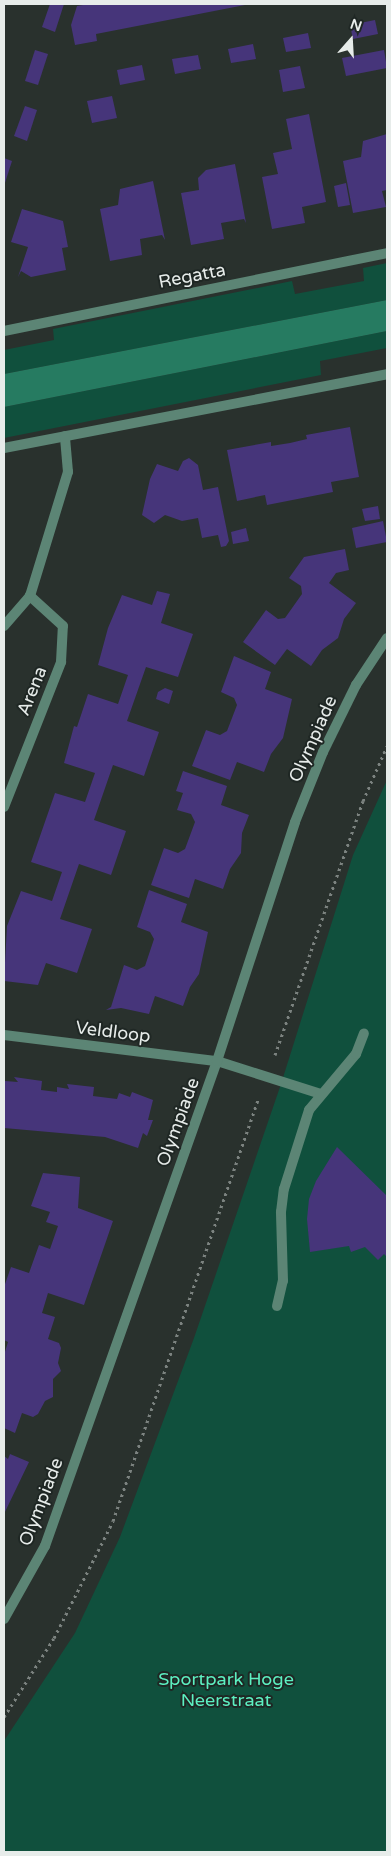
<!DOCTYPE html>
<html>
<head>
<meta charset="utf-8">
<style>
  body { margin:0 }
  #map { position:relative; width:391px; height:1856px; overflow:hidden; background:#29312d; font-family:"Varela Round",sans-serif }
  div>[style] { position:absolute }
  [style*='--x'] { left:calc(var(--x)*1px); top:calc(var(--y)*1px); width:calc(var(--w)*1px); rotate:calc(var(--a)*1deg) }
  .green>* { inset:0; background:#10503d }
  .water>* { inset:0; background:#267b61 }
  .building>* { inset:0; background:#46357a }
  .path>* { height:3px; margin-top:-1.5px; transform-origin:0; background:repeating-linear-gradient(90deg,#7c8380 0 2.5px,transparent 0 6.5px) }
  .service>* { height:10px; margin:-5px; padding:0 5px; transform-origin:5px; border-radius:5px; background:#5c8575 }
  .minor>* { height:10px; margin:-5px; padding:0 5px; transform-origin:5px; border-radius:5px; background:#5c8575 }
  span { translate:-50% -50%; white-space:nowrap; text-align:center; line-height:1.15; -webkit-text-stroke:4px #1f2724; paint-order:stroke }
  .street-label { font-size:18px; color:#e7ecea }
  .park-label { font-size:18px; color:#5cf0c1 }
  .frame { position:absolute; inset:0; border:5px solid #e7ecea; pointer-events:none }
  .north { position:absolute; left:326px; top:15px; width:50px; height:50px; -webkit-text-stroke:4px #1f2724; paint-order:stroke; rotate:19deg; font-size:14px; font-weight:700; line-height:20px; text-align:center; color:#e7ecea }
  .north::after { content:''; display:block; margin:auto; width:18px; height:22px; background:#e7ecea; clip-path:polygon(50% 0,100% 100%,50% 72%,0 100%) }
</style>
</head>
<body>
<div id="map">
  <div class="green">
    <i style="clip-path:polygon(387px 263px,387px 300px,4px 374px,4px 350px,54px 340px,53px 329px,292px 281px,295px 294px,364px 281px,363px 268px)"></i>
    <i style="clip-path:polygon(387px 331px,387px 348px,320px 361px,321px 375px,4px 438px,4px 407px)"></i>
    <i style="clip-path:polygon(387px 780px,387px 1852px,4px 1852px,4px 1741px,75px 1633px,120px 1537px,194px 1338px,281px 1084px,353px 855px)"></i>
  </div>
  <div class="water">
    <i style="clip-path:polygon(387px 300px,387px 331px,4px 407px,4px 374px)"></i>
  </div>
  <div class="building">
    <i style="clip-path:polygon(50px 4px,64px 4px,55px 32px,42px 27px)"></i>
    <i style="clip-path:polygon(89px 4px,245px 4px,245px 5px,96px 34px,97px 41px,75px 45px,71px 25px,77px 6px)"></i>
    <i style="clip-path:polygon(375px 20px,378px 34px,353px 39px,350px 25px)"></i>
    <i style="clip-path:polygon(308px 33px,311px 48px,286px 52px,283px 38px)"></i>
    <i style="clip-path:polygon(253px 44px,256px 59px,231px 63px,228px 49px)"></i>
    <i style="clip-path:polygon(35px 50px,48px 54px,38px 85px,25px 81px)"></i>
    <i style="clip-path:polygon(384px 50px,387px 68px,346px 76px,342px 58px)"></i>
    <i style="clip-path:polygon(198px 55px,201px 69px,175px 74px,172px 59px)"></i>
    <i style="clip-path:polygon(142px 65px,145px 80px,120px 85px,117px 70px)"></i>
    <i style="clip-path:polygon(300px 66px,305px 88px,283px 92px,279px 70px)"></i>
    <i style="clip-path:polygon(112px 96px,117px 118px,92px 123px,87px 101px)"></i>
    <i style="clip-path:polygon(25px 106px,37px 110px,27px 141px,14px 136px)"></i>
    <i style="clip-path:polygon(309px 114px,326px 202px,302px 207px,305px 223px,272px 229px,262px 177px,278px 174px,273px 153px,292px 149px,286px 119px)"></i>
    <i style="clip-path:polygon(387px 134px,387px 190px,382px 191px,386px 207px,353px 213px,343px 161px,361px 157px,363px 141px)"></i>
    <i style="clip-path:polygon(4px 158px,12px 161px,4px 186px)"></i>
    <i style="clip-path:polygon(235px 164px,246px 223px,244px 219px,221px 223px,224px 239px,191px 245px,181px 193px,199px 190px,198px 178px,206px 170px)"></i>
    <i style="clip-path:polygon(153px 181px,165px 240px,162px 235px,140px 239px,142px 255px,110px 261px,100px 209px,118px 205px,120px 189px)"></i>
    <i style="clip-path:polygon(346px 183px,350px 205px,338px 207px,334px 186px)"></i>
    <i style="clip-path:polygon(22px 209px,63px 221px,68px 247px,62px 248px,66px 270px,31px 277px,21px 271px,18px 277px,28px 247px,11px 242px)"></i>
    <i style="clip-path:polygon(350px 427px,359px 477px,331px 482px,333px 492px,267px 505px,265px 495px,237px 501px,227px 450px,271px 442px,271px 446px,290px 443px,307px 439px,306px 435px)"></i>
    <i style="clip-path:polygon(189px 458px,198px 465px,203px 490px,218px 487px,229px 541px,226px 546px,221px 547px,218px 535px,202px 538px,198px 518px,182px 521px,165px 515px,154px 523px,142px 515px,150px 479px,157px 464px,178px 471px,183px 461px)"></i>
    <i style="clip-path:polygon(378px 506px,380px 519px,365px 521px,362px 509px)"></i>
    <i style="clip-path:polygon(383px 521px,387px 542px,356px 548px,352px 528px)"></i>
    <i style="clip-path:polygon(246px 528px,249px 541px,233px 544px,231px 532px)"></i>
    <i style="clip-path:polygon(345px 549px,349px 570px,336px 573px,329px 583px,356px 603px,344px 619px,338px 638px,322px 650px,311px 666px,287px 649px,275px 665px,243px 642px,266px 610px,278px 619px,285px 618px,302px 594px,301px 586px,289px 578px,304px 557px)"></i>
    <i style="clip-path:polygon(157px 591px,170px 594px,161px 623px,193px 634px,178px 677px,146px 667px,127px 721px,159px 732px,144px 776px,113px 765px,94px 820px,126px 831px,111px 875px,79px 864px,60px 919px,92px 929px,77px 973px,46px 963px,38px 985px,4px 981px,7px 926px,21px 891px,52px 901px,62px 872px,31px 862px,55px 793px,85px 802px,95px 773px,64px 763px,74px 726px,77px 727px,88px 694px,118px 704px,128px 675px,98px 665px,108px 628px,122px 595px,152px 605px)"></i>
    <i style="clip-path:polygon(234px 656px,271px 672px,265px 689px,292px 699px,283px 738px,271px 754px,264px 772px,237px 762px,230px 780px,192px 766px,206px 730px,220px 735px,227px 731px,237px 705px,234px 698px,221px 692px)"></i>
    <i style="clip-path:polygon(165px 688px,173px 691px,169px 704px,156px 699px,158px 692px)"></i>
    <i style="clip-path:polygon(183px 771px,227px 786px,221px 805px,249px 815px,242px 833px,241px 853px,230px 869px,223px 889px,195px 879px,189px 898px,151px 885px,164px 848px,178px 853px,185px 849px,195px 822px,191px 814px,177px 810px,183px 793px,176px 791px)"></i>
    <i style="clip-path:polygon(149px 890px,187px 904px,181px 922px,208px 932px,199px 974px,190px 987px,183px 1006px,155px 996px,149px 1014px,121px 1008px,106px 1010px,111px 1007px,124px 965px,137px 970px,145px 966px,154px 939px,150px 932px,137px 927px)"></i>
    <i style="clip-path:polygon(14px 1077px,42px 1081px,41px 1090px,57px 1092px,57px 1087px,69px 1089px,67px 1084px,94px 1087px,93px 1096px,117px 1099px,119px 1093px,130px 1097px,132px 1092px,153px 1100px,148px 1120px,153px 1120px,147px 1136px,143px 1133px,138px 1148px,105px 1137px,4px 1128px,4px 1085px,5px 1081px,18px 1082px)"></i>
    <i style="clip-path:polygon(337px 1147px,387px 1196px,387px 1257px,384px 1254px,378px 1260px,365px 1247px,351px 1252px,349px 1246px,310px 1252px,307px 1219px,309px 1199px,316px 1181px)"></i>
    <i style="clip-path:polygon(43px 1173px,80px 1177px,78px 1208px,113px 1221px,84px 1305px,48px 1293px,42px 1313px,55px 1317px,48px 1339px,59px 1343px,61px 1348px,58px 1363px,61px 1371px,53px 1379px,53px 1397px,45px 1401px,38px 1414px,33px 1417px,22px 1413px,15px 1433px,4px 1428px,4px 1355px,8px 1342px,4px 1340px,4px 1287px,11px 1267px,29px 1273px,39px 1245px,50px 1249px,58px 1226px,46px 1222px,50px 1212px,31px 1206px)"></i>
    <i style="clip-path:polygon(10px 1454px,29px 1462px,4px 1514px,4px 1456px,8px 1459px)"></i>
  </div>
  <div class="path">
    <i style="--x:275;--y:1055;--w:269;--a:-70.9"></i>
    <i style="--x:363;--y:801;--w:60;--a:-66.4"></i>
    <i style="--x:4;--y:1717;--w:93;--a:-57.7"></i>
    <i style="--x:54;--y:1638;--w:131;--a:-63.2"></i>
    <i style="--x:113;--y:1521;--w:447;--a:-71"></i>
  </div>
  <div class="service">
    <i style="--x:217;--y:1061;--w:109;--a:17.6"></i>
    <i style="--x:277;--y:1306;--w:26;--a:-77"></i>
    <i style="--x:283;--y:1281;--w:69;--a:-91.7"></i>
    <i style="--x:281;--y:1212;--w:23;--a:-83"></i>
    <i style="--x:284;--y:1189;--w:83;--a:-72.4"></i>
    <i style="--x:309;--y:1110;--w:73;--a:-50"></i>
    <i style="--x:356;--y:1054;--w:22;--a:-69"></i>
  </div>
  <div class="minor">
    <i style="--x:4;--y:331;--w:391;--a:-11.5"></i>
    <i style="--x:4;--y:448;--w:390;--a:-10.9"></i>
    <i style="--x:4;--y:626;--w:40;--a:-49"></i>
    <i style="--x:30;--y:596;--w:130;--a:-73"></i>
    <i style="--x:68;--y:472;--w:36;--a:-95"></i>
    <i style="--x:4;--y:807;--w:156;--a:-68.5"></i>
    <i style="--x:61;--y:662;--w:36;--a:-87"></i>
    <i style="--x:63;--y:626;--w:45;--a:-137.7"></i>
    <i style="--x:4;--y:1035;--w:215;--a:7"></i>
    <i style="--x:4;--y:1619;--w:84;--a:-60.7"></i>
    <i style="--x:45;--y:1546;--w:515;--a:-70.47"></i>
    <i style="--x:217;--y:1061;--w:251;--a:-71.9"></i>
    <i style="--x:295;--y:822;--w:75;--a:-68.2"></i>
    <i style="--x:323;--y:752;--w:75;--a:-63.8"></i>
    <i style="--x:356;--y:685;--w:56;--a:-56.6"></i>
  </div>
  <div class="street-label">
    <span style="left:192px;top:276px;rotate:-11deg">Regatta</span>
    <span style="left:32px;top:691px;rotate:-68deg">Arena</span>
    <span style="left:313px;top:739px;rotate:-66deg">Olympiade</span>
    <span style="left:113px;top:1032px;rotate:7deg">Veldloop</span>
    <span style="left:178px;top:1122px;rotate:-70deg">Olympiade</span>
    <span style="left:41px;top:1502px;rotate:-69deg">Olympiade</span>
  </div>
  <div class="park-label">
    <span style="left:226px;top:1690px">Sportpark Hoge<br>Neerstraat</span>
  </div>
  <div class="frame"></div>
  <div class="north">N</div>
</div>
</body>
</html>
